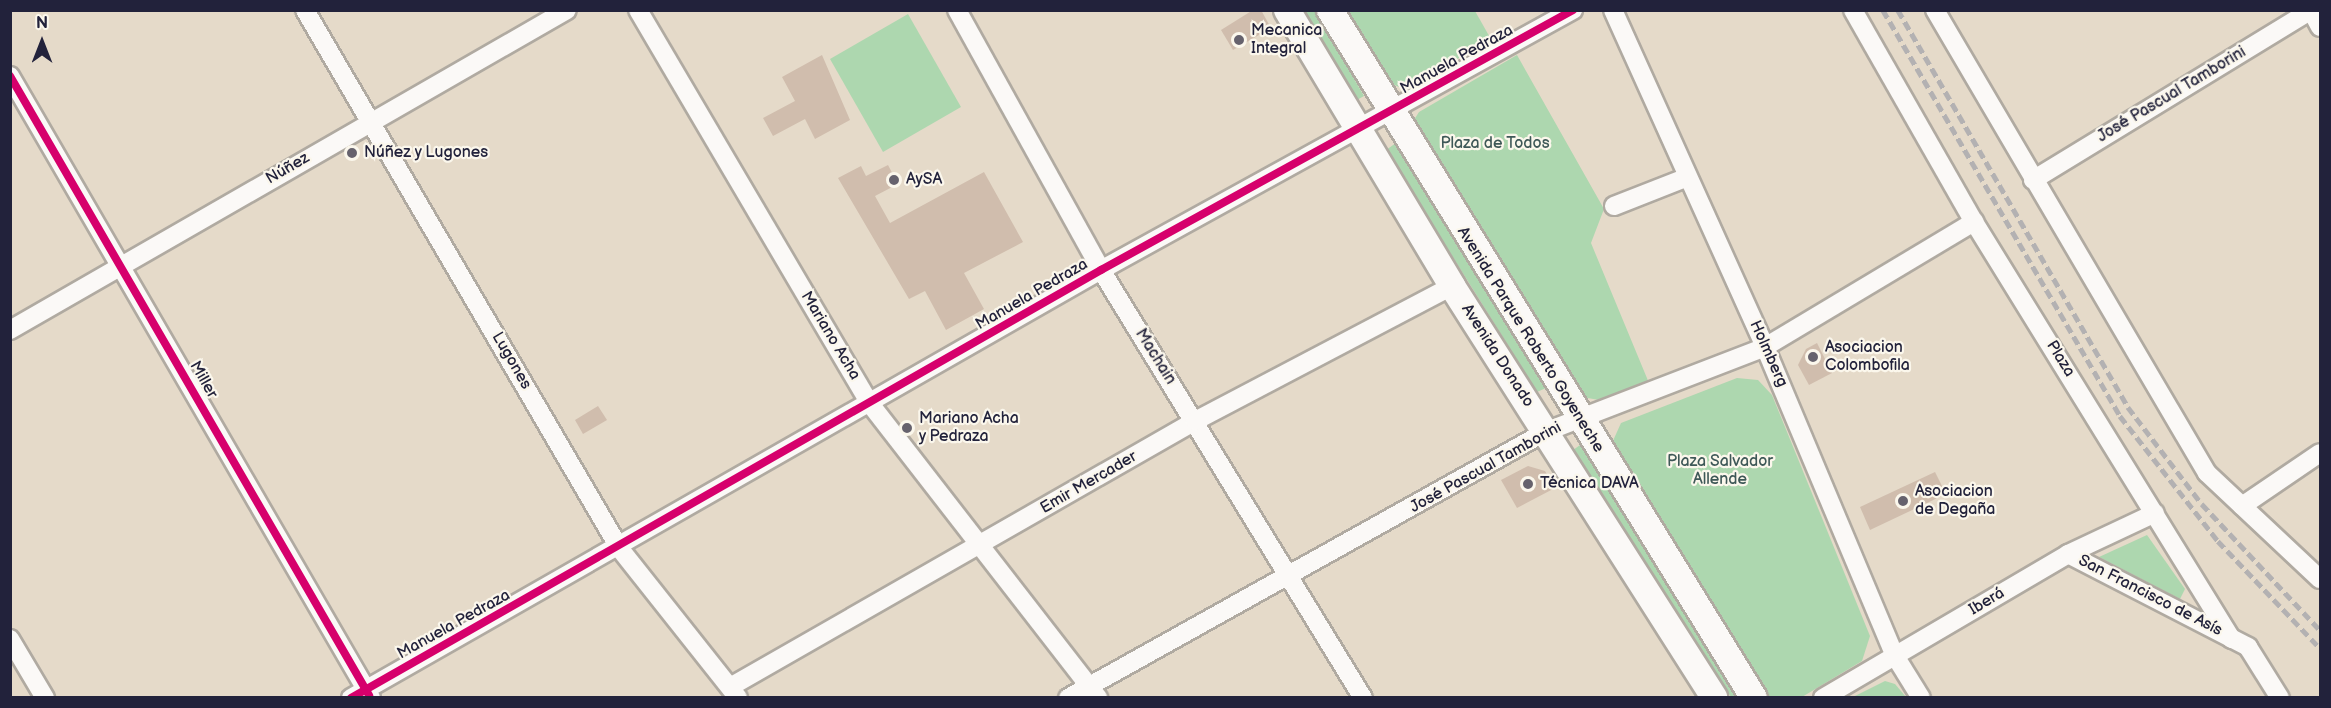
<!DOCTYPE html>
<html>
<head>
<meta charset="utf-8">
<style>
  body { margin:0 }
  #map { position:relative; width:2331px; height:708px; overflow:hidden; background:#e5dac9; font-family:"Balsamiq Sans",sans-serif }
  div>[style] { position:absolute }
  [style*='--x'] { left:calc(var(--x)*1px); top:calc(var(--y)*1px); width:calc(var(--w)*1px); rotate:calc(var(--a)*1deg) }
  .green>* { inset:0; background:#add7af }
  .building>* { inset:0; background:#d0bdad }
  .roads { filter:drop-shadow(2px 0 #b0aaa1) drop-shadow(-2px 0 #b0aaa1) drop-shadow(0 2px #b0aaa1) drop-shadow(0 -2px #b0aaa1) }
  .minor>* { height:18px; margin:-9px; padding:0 9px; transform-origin:9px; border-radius:9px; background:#fbf9f7 }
  .secondary>* { height:26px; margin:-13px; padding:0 13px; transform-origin:13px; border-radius:13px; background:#fbf9f7 }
  .rail>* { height:4.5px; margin-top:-2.25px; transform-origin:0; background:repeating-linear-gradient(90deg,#b3b1b2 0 9px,transparent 0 13.5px) }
  .cycleway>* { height:8px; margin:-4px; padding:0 4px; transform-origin:4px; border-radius:4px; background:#d6006c }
  .dots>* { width:16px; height:16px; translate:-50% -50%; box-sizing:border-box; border:3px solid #fbf7ec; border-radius:50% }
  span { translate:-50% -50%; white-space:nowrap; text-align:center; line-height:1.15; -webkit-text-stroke:4.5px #fbf7ec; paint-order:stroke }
  .poi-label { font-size:16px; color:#22223b }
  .left { translate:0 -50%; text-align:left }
  .street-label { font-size:16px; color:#22223b }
  .park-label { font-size:16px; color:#3e5857 }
  .frame { position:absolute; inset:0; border:12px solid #22223b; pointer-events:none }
  .north { position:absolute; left:12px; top:12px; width:60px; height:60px; -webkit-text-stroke:4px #fbf7ec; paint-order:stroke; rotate:0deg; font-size:16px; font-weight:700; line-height:24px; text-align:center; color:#22223b }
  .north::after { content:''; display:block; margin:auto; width:21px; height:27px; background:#22223b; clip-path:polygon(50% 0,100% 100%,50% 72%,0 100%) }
</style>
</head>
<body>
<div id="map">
  <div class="green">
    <i style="clip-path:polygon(1303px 11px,1315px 11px,1364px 96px,1355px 101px)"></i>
    <i style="clip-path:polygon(1344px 11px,1475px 11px,1492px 41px,1401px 88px,1386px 81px)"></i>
    <i style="clip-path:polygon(908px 14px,961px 107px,883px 152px,830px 59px)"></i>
    <i style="clip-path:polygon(1517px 55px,1604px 209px,1591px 243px,1649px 383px,1599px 400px,1582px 397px,1412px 123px,1419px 112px)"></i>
    <i style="clip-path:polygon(1396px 143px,1546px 388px,1537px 392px,1386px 150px)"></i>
    <i style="clip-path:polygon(1737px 378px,1758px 380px,1772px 395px,1870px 636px,1862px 661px,1802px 697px,1767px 697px,1612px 443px,1621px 423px)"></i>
    <i style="clip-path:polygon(1583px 443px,1741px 697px,1731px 697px,1573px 450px)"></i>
    <i style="clip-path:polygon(2147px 535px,2185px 589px,2180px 599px,2099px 557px)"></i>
    <i style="clip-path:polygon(1885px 681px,1895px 684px,1906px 697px,1853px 697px)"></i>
  </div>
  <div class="building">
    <i style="clip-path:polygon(1253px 10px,1261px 10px,1271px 28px,1233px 50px,1221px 30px)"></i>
    <i style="clip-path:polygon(822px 55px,850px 120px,815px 139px,805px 119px,773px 136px,763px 118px,795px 101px,782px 77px)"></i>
    <i style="clip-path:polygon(888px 165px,898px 184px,875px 196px,890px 223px,984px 172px,1023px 242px,964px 273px,984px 309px,946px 330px,925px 291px,909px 299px,838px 178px,861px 166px,866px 176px)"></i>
    <i style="clip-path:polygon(1817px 343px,1832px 373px,1809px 385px,1798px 365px,1806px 349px)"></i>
    <i style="clip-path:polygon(598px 406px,607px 420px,583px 434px,575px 420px)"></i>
    <i style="clip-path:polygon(1528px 466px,1545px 471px,1555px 488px,1517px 508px,1501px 480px)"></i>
    <i style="clip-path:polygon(1935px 472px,1946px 494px,1870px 530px,1860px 507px)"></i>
  </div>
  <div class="roads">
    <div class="minor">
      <i style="--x:305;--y:10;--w:624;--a:59.7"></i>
      <i style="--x:620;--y:549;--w:190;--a:51.6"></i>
      <i style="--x:638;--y:10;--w:459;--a:59.5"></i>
      <i style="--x:871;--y:405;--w:371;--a:52.2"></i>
      <i style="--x:957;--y:10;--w:297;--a:61"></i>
      <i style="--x:1101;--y:270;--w:502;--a:58.53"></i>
      <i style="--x:1613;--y:10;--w:370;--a:65.7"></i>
      <i style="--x:1765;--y:347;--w:335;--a:67.2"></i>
      <i style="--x:1895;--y:656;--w:49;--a:58.2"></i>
      <i style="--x:1853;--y:10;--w:244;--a:60.3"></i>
      <i style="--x:1974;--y:222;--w:490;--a:58.3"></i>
      <i style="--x:1935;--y:10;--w:537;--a:59.57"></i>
      <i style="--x:2207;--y:473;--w:155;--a:43.2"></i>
      <i style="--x:2311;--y:10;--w:19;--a:62"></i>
      <i style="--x:10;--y:76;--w:719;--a:59.87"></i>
      <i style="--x:2033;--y:180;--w:326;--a:-31.4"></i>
      <i style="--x:1614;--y:206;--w:79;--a:-21.4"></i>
      <i style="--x:10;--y:330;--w:642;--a:-29.88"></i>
      <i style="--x:2242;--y:506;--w:94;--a:-34.2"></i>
      <i style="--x:2068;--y:554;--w:203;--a:27.3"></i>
      <i style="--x:2248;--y:647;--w:60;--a:57.9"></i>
      <i style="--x:10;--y:639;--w:69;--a:59.3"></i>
      <i style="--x:730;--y:687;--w:536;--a:-29.77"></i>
      <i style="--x:1195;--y:421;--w:290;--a:-27.7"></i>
      <i style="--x:351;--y:698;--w:864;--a:-29.71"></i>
      <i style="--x:1101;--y:270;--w:539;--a:-28.85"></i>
      <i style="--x:1068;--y:698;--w:546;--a:-29.15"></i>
      <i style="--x:1545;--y:432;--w:236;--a:-21.1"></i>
      <i style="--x:1765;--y:347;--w:244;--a:-30.9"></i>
      <i style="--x:1823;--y:698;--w:284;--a:-30.4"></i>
      <i style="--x:2068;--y:554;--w:96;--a:-25.2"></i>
    </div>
    <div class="secondary">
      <i style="--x:1287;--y:10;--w:322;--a:59.1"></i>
      <i style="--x:1452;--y:286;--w:488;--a:57.5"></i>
      <i style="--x:1330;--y:10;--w:808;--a:58.36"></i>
    </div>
  </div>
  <div class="rail">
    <i style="--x:1883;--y:10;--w:470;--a:59.7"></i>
    <i style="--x:2120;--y:416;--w:159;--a:51.9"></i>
    <i style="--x:2218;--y:541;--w:148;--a:46.4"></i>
    <i style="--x:1898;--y:10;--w:459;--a:59.9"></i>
    <i style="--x:2128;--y:407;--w:122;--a:52.7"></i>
    <i style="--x:2202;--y:504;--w:173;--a:46.9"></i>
  </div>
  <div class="cycleway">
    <i style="--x:10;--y:76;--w:716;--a:59.89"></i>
    <i style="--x:351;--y:698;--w:864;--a:-29.71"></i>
    <i style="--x:1101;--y:270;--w:539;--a:-28.85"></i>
  </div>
  <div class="dots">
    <i style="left:1239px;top:40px;background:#66626d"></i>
    <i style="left:352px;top:153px;background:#66626d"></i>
    <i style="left:894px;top:180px;background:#66626d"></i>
    <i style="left:1813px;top:357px;background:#66626d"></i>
    <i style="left:907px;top:428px;background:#66626d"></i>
    <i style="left:1528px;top:484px;background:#66626d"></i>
    <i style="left:1903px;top:501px;background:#66626d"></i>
  </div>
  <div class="poi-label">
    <span class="left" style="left:1251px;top:40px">Mecanica<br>Integral</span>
    <span class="left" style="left:364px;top:153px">Núñez y Lugones</span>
    <span class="left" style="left:906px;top:180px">AySA</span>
    <span class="left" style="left:1825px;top:357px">Asociacion<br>Colombofila</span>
    <span class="left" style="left:919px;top:428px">Mariano Acha<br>y Pedraza</span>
    <span class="left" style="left:1540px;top:484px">Técnica DAVA</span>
    <span class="left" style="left:1915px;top:501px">Asociacion<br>de Degaña</span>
  </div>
  <div class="street-label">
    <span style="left:1457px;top:60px;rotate:-29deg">Manuela Pedraza</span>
    <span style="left:2172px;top:95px;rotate:-31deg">José Pascual Tamborini</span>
    <span style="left:288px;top:169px;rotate:-30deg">Núñez</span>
    <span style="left:1032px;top:295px;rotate:-30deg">Manuela Pedraza</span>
    <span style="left:830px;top:336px;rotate:59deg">Mariano Acha</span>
    <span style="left:1530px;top:340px;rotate:58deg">Avenida Parque Roberto Goyeneche</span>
    <span style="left:1768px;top:354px;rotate:66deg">Holmberg</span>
    <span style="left:1497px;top:356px;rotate:57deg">Avenida Donado</span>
    <span style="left:1155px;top:357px;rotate:58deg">Machain</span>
    <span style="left:2060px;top:359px;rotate:58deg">Plaza</span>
    <span style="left:511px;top:361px;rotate:60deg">Lugones</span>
    <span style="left:203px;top:380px;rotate:60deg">Miller</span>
    <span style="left:1486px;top:468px;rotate:-29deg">José Pascual Tamborini</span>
    <span style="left:1089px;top:483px;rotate:-30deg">Emir Mercader</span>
    <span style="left:2150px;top:596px;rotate:27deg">San Francisco de Asís</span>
    <span style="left:1987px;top:602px;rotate:-31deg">Iberá</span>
    <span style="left:454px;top:625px;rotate:-29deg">Manuela Pedraza</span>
  </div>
  <div class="park-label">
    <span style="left:1495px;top:144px">Plaza de Todos</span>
    <span style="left:1720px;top:471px">Plaza Salvador<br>Allende</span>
  </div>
  <div class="frame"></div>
  <div class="north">N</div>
</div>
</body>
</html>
